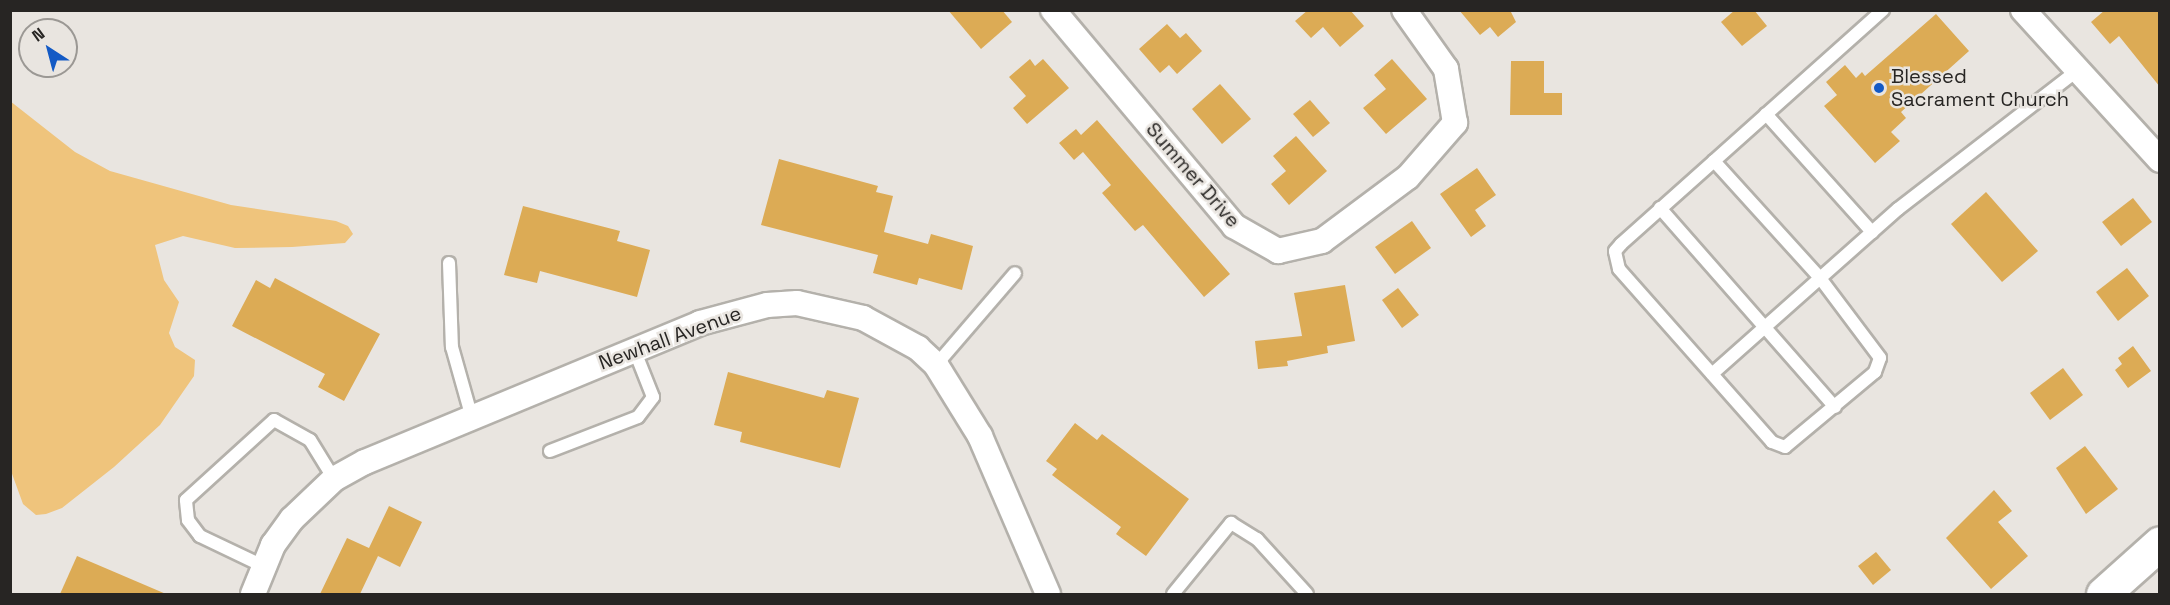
<!DOCTYPE html>
<html>
<head>
<meta charset="utf-8">
<style>
  body { margin:0 }
  #map { position:relative; width:2170px; height:605px; overflow:hidden; background:#e9e5e0; font-family:"Space Grotesk",sans-serif }
  div>[style] { position:absolute }
  [style*='--x'] { left:calc(var(--x)*1px); top:calc(var(--y)*1px); width:calc(var(--w)*1px); rotate:calc(var(--a)*1deg) }
  .green>* { inset:0; background:#efc47c }
  .building>* { inset:0; background:#dcab55 }
  .roads { filter:drop-shadow(2px 0 #b4b1ab) drop-shadow(-2px 0 #b4b1ab) drop-shadow(0 2px #b4b1ab) drop-shadow(0 -2px #b4b1ab) }
  .lane>* { height:12px; margin:-6px; padding:0 6px; transform-origin:6px; border-radius:6px; background:#fff }
  .street>* { height:24px; margin:-12px; padding:0 12px; transform-origin:12px; border-radius:12px; background:#fff }
  .primary>* { height:33px; margin:-16.5px; padding:0 16.5px; transform-origin:16.5px; border-radius:16.5px; background:#fff }
  .dots>* { width:16px; height:16px; translate:-50% -50%; box-sizing:border-box; border:3px solid #e9e5e0; border-radius:50% }
  span { translate:-50% -50%; white-space:nowrap; text-align:center; line-height:1.15; -webkit-text-stroke:5px #e9e5e0; paint-order:stroke }
  .poi-label { font-size:20px; color:#272523 }
  .left { translate:0 -50%; text-align:left }
  .street-label { font-size:20px; color:#272523 }
  .frame { position:absolute; inset:0; border:12px solid #272523; pointer-events:none }
  .north { position:absolute; left:18px; top:18px; width:60px; height:60px; box-sizing:border-box; background:#e9e5e0; border:2px solid #9b9894; border-radius:50%; rotate:324deg; font-size:16px; font-weight:700; line-height:24px; text-align:center; color:#272523 }
  .north::after { content:''; display:block; margin:auto; width:21px; height:27px; background:#135ac5; clip-path:polygon(50% 0,100% 100%,50% 72%,0 100%) }
</style>
</head>
<body>
<div id="map">
  <div class="green">
    <i style="clip-path:polygon(10px 101px,75px 152px,110px 171px,231px 205px,336px 221px,348px 226px,353px 234px,345px 243px,292px 247px,235px 248px,183px 236px,155px 245px,164px 280px,179px 302px,169px 333px,175px 347px,195px 360px,194px 376px,160px 425px,114px 467px,62px 508px,46px 514px,36px 515px,23px 504px,11px 471px)"></i>
  </div>
  <div class="building">
    <i style="clip-path:polygon(948px 10px,1002px 10px,1012px 22px,981px 49px)"></i>
    <i style="clip-path:polygon(1308px 10px,1350px 10px,1364px 26px,1340px 47px,1323px 27px,1311px 38px,1295px 21px)"></i>
    <i style="clip-path:polygon(1459px 10px,1510px 10px,1516px 22px,1498px 37px,1490px 27px,1480px 35px)"></i>
    <i style="clip-path:polygon(1735px 10px,1754px 10px,1767px 26px,1742px 46px,1721px 22px)"></i>
    <i style="clip-path:polygon(2105px 10px,2160px 10px,2160px 87px,2119px 36px,2110px 44px,2091px 22px)"></i>
    <i style="clip-path:polygon(1936px 14px,1969px 51px,1901px 112px,1906px 118px,1891px 132px,1900px 141px,1875px 163px,1824px 106px,1837px 95px,1826px 82px,1845px 65px,1856px 78px,1862px 72px,1865px 76px)"></i>
    <i style="clip-path:polygon(1167px 24px,1180px 38px,1186px 33px,1202px 51px,1177px 74px,1169px 65px,1160px 73px,1139px 49px)"></i>
    <i style="clip-path:polygon(1030px 59px,1035px 66px,1043px 59px,1069px 88px,1027px 124px,1013px 108px,1026px 96px,1009px 77px)"></i>
    <i style="clip-path:polygon(1392px 59px,1427px 99px,1386px 134px,1363px 108px,1386px 89px,1374px 75px)"></i>
    <i style="clip-path:polygon(1511px 61px,1544px 61px,1544px 93px,1562px 93px,1562px 115px,1510px 115px)"></i>
    <i style="clip-path:polygon(1220px 84px,1251px 119px,1222px 144px,1192px 109px)"></i>
    <i style="clip-path:polygon(1310px 100px,1330px 123px,1313px 137px,1293px 114px)"></i>
    <i style="clip-path:polygon(1097px 120px,1230px 274px,1204px 297px,1143px 225px,1135px 231px,1102px 193px,1111px 185px,1083px 152px,1074px 160px,1059px 143px,1076px 129px,1081px 135px)"></i>
    <i style="clip-path:polygon(1296px 136px,1327px 171px,1289px 205px,1271px 184px,1286px 171px,1273px 156px)"></i>
    <i style="clip-path:polygon(779px 159px,878px 186px,876px 192px,893px 196px,884px 232px,928px 244px,931px 234px,973px 246px,962px 290px,919px 278px,917px 285px,873px 273px,878px 255px,761px 225px)"></i>
    <i style="clip-path:polygon(1477px 168px,1496px 195px,1475px 210px,1486px 226px,1471px 237px,1440px 194px)"></i>
    <i style="clip-path:polygon(1986px 192px,2038px 251px,2002px 282px,1951px 224px)"></i>
    <i style="clip-path:polygon(2133px 198px,2152px 222px,2121px 246px,2102px 222px)"></i>
    <i style="clip-path:polygon(523px 206px,620px 231px,617px 241px,650px 250px,637px 297px,540px 271px,537px 283px,504px 275px)"></i>
    <i style="clip-path:polygon(1412px 221px,1431px 248px,1395px 274px,1375px 247px)"></i>
    <i style="clip-path:polygon(2127px 268px,2149px 296px,2118px 321px,2096px 292px)"></i>
    <i style="clip-path:polygon(275px 278px,380px 334px,344px 401px,318px 387px,325px 374px,232px 326px,256px 280px,270px 288px)"></i>
    <i style="clip-path:polygon(1345px 285px,1355px 341px,1327px 346px,1328px 353px,1287px 361px,1288px 366px,1258px 369px,1255px 341px,1302px 336px,1294px 293px)"></i>
    <i style="clip-path:polygon(1398px 288px,1419px 315px,1402px 328px,1382px 300px)"></i>
    <i style="clip-path:polygon(2133px 346px,2151px 371px,2128px 388px,2115px 370px,2122px 364px,2118px 358px)"></i>
    <i style="clip-path:polygon(2063px 368px,2083px 395px,2050px 420px,2030px 393px)"></i>
    <i style="clip-path:polygon(728px 372px,824px 398px,827px 390px,859px 398px,840px 468px,740px 442px,742px 432px,714px 425px)"></i>
    <i style="clip-path:polygon(1075px 423px,1097px 440px,1102px 434px,1189px 499px,1146px 556px,1116px 534px,1121px 527px,1052px 475px,1057px 469px,1046px 461px)"></i>
    <i style="clip-path:polygon(2085px 446px,2118px 489px,2086px 514px,2056px 468px)"></i>
    <i style="clip-path:polygon(1994px 490px,2012px 511px,1998px 522px,2028px 556px,1991px 589px,1946px 538px)"></i>
    <i style="clip-path:polygon(389px 506px,422px 522px,400px 567px,378px 556px,360px 594px,320px 594px,347px 538px,369px 548px)"></i>
    <i style="clip-path:polygon(1876px 552px,1891px 570px,1873px 585px,1858px 566px)"></i>
    <i style="clip-path:polygon(77px 556px,166px 594px,60px 594px)"></i>
  </div>
  <div class="roads">
    <div class="lane">
      <i style="--x:1766;--y:114;--w:159;--a:48.1"></i>
      <i style="--x:1714;--y:161;--w:158;--a:47.8"></i>
      <i style="--x:1820;--y:278;--w:100;--a:53.1"></i>
      <i style="--x:1880;--y:358;--w:15;--a:110"></i>
      <i style="--x:1875;--y:372;--w:117;--a:140.2"></i>
      <i style="--x:1785;--y:447;--w:14;--a:-159"></i>
      <i style="--x:1772;--y:442;--w:231;--a:-131.5"></i>
      <i style="--x:1619;--y:269;--w:18;--a:-103"></i>
      <i style="--x:1615;--y:251;--w:9;--a:-49"></i>
      <i style="--x:1621;--y:244;--w:125;--a:-41.7"></i>
      <i style="--x:1714;--y:161;--w:227;--a:-41.8"></i>
      <i style="--x:1660;--y:208;--w:265;--a:48.7"></i>
      <i style="--x:449;--y:263;--w:84;--a:88"></i>
      <i style="--x:452;--y:347;--w:74;--a:74.3"></i>
      <i style="--x:936;--y:365;--w:121;--a:-49.3"></i>
      <i style="--x:1712;--y:374;--w:249;--a:-41.6"></i>
      <i style="--x:1898;--y:209;--w:227;--a:-37.7"></i>
      <i style="--x:550;--y:451;--w:94;--a:-21.1"></i>
      <i style="--x:638;--y:417;--w:25;--a:-53"></i>
      <i style="--x:653;--y:397;--w:52;--a:-111.6"></i>
      <i style="--x:263;--y:566;--w:70;--a:-154.5"></i>
      <i style="--x:200;--y:536;--w:20;--a:-127"></i>
      <i style="--x:188;--y:520;--w:20;--a:-96"></i>
      <i style="--x:186;--y:500;--w:119;--a:-42.3"></i>
      <i style="--x:274;--y:420;--w:41;--a:29.1"></i>
      <i style="--x:310;--y:440;--w:46;--a:58.4"></i>
      <i style="--x:1173;--y:594;--w:92;--a:-50.8"></i>
      <i style="--x:1231;--y:523;--w:31;--a:32"></i>
      <i style="--x:1257;--y:539;--w:74;--a:47.7"></i>
    </div>
    <div class="street">
      <i style="--x:1053;--y:10;--w:282;--a:50"></i>
      <i style="--x:1234;--y:226;--w:51;--a:29.6"></i>
      <i style="--x:1278;--y:251;--w:45;--a:-12.8"></i>
      <i style="--x:1322;--y:241;--w:107;--a:-36.7"></i>
      <i style="--x:1408;--y:177;--w:72;--a:-49"></i>
      <i style="--x:1455;--y:123;--w:55;--a:-99.5"></i>
      <i style="--x:1446;--y:69;--w:72;--a:-125.4"></i>
      <i style="--x:2023;--y:10;--w:203;--a:47.6"></i>
      <i style="--x:253;--y:594;--w:53;--a:-67.8"></i>
      <i style="--x:273;--y:545;--w:32;--a:-54"></i>
      <i style="--x:292;--y:519;--w:58;--a:-43.6"></i>
      <i style="--x:334;--y:479;--w:35;--a:-29"></i>
      <i style="--x:365;--y:462;--w:363;--a:-22.5"></i>
      <i style="--x:700;--y:323;--w:69;--a:-15"></i>
      <i style="--x:767;--y:305;--w:30;--a:-4"></i>
      <i style="--x:797;--y:303;--w:68;--a:12.8"></i>
      <i style="--x:863;--y:318;--w:63;--a:28.6"></i>
      <i style="--x:918;--y:348;--w:25;--a:43"></i>
      <i style="--x:936;--y:365;--w:84;--a:58.2"></i>
      <i style="--x:980;--y:436;--w:172;--a:66.7"></i>
    </div>
    <div class="primary">
      <i style="--x:2103;--y:594;--w:76;--a:-41.8"></i>
    </div>
  </div>
  <div class="dots">
    <i style="left:1879px;top:88px;background:#135ac5"></i>
  </div>
  <div class="poi-label">
    <span class="left" style="left:1891px;top:88px">Blessed<br>Sacrament Church</span>
  </div>
  <div class="street-label">
    <span style="left:1193px;top:175px;rotate:49deg">Summer Drive</span>
    <span style="left:670px;top:338px;rotate:-20deg">Newhall Avenue</span>
  </div>
  <div class="frame"></div>
  <div class="north">N</div>
</div>
</body>
</html>
